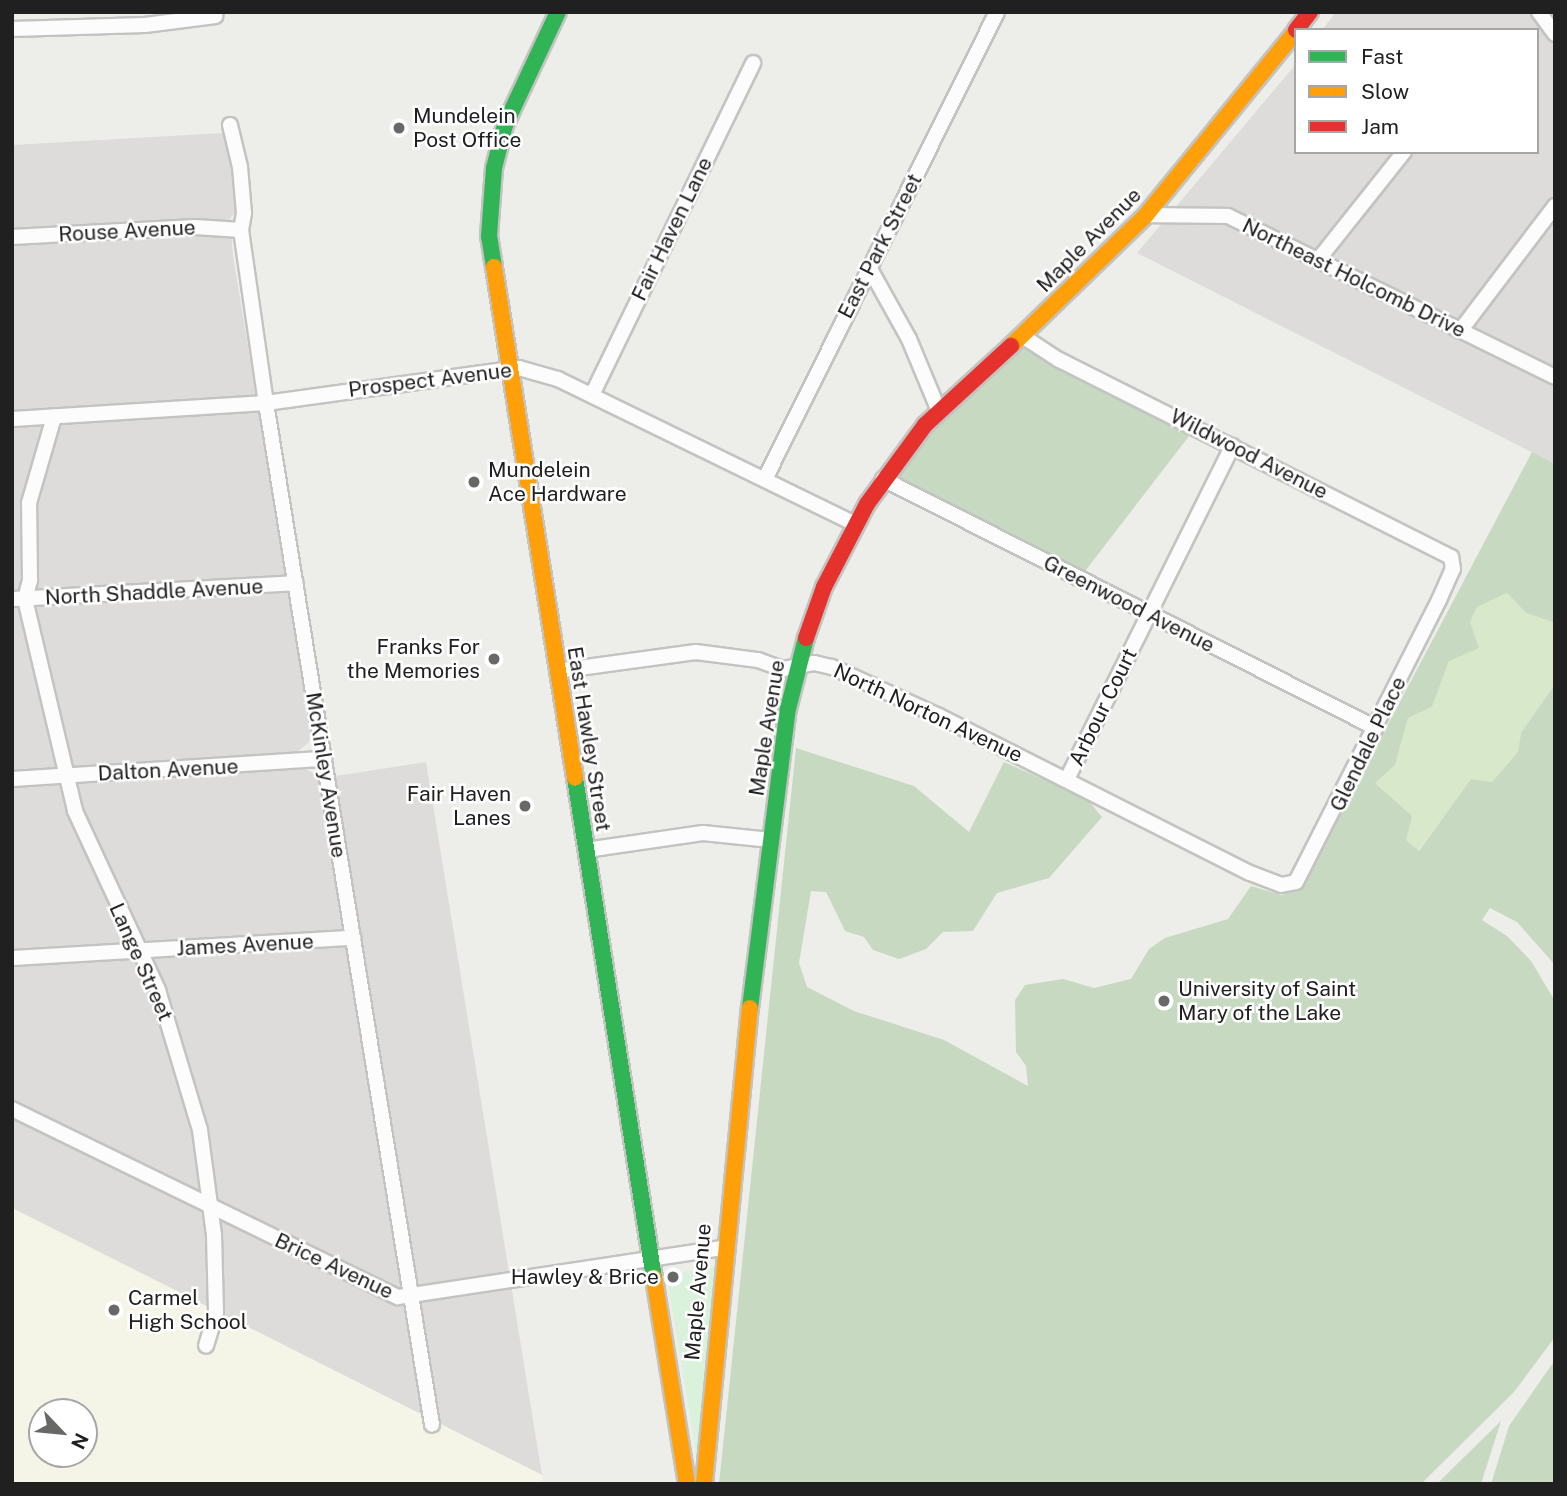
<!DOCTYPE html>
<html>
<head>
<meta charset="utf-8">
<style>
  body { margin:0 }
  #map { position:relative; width:1567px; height:1496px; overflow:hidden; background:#edede9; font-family:"Public Sans",sans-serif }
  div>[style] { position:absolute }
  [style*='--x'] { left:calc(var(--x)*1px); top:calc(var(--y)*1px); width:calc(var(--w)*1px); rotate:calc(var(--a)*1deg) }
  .residential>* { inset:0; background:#dddcda }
  .education>* { inset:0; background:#f4f5e6 }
  .grass>* { inset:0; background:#d8e8cb }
  .forest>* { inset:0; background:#c7dac1 }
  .park>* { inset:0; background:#daf1dc }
  .roads { filter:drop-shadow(2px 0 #c3c3c1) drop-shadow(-2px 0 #c3c3c1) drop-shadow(0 2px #c3c3c1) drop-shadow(0 -2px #c3c3c1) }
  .street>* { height:14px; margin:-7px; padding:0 7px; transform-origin:7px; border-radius:7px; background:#fcfcfc }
  .fast>* { height:16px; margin:-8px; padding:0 8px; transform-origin:8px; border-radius:8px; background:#30b455 }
  .slow>* { height:16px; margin:-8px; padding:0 8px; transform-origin:8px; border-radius:8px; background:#ff9f0a }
  .jam>* { height:16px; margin:-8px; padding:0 8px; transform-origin:8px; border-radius:8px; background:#e5322d }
  .dots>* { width:19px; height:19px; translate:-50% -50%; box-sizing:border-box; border:4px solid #fff; border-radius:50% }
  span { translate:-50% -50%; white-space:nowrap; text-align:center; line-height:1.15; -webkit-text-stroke:5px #fff; paint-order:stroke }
  .poi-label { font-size:21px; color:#202020 }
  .left { translate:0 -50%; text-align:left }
  .right { translate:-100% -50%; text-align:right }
  .street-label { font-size:21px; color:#202020 }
  .frame { position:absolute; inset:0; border:14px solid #202020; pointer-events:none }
  .legend { position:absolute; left:1294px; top:28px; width:245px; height:126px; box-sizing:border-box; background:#fff; border:2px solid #a6a6a6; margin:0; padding:9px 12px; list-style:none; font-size:21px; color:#202020 }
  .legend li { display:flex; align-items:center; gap:14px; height:35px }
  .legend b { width:35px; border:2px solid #a6a6a6 }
  .north { position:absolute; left:28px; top:1398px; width:70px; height:70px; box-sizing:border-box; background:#fff; border:2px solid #a6a6a6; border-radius:50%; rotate:116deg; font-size:19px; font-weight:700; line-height:28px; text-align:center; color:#202020 }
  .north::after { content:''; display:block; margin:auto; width:24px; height:32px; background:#686866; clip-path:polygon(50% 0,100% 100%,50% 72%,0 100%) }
</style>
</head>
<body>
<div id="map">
  <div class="residential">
    <i style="clip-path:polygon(1336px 12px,1555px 12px,1555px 464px,1137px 253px,1296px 64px,1296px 152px,1537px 152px,1537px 30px,1322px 30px)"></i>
    <i style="clip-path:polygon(224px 133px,238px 210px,230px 218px,233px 256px,312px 731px,309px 742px,292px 756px,12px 771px,12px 145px)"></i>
    <i style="clip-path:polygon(426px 762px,542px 1475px,12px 1208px,12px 785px,306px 769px,323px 778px)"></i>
  </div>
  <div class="education">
    <i style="clip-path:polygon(evenodd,12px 1208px,542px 1475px,543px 1484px,12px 1484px,12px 1208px,42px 1412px,84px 1412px,84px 1454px,42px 1454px,42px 1412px)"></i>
  </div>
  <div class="grass">
    <i style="clip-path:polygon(1507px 593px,1526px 613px,1555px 623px,1555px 684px,1521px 733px,1519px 752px,1492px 782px,1471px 780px,1418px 851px,1406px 840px,1374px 783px,1395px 764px,1408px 718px,1432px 707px,1449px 661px,1477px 607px)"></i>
  </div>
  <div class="forest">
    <i style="clip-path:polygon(1010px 345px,1040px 350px,1196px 427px,1079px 579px,903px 490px,900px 472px,925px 425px)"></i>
    <i style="clip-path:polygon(1532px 452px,1555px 464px,1555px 623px,1526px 613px,1507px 593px,1477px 607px,1470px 622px,1479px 648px,1449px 661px,1432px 707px,1408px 718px,1395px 765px,1375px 783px,1412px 816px,1406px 840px,1419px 851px,1471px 779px,1492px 782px,1518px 752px,1521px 733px,1555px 684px,1555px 965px,1517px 922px,1490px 908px,1482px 920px,1507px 936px,1531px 961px,1555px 1001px,1555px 1337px,1514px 1392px,1421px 1484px,719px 1484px,796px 748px,914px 786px,969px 832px,1004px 762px,1087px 799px,1102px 817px,1049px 878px,997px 893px,973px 931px,943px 932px,926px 949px,899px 959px,873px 950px,864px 937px,845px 931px,826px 892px,811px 891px,799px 963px,807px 987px,854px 1011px,944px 1040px,1028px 1086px,1026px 1066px,1016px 1052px,1015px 1000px,1025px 985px,1063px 979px,1094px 988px,1131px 979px,1149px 949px,1165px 938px,1228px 919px,1251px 886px,1282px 895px,1302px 887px)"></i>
    <i style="clip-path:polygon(1555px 1360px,1555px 1484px,1491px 1484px,1509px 1426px)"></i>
    <i style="clip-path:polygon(1501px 1421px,1481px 1484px,1437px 1484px,1452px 1469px)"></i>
  </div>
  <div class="park">
    <i style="clip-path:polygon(714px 1267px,698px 1465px,668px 1283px,675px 1282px,674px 1274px)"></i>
  </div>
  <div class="roads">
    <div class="street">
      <i style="--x:1539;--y:12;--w:27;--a:54"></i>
      <i style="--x:12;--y:29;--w:133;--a:-1.7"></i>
      <i style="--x:145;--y:25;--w:71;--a:-7.3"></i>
      <i style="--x:230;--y:125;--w:43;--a:76.6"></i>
      <i style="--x:240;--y:167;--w:46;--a:85"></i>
      <i style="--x:244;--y:213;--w:17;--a:100"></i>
      <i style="--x:241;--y:230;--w:175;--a:81.8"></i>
      <i style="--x:266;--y:403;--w:1035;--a:80.77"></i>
      <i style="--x:1146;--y:215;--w:82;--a:0.7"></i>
      <i style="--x:1228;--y:216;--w:364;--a:26.2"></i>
      <i style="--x:12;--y:237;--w:183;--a:-3.1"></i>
      <i style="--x:195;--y:227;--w:46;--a:3.7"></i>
      <i style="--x:1318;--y:260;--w:138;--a:-51.5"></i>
      <i style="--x:870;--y:269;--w:80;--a:60.9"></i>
      <i style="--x:909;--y:339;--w:78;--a:67.4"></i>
      <i style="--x:1460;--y:331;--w:157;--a:-52.8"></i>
      <i style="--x:592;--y:395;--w:369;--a:-64.1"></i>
      <i style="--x:12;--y:419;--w:255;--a:-3.6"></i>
      <i style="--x:266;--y:403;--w:255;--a:-7.9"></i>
      <i style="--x:519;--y:368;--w:41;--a:15.8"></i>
      <i style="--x:558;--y:379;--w:331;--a:26"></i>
      <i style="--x:765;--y:479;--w:521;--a:-63.58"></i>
      <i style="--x:883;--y:479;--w:552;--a:26.8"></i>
      <i style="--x:12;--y:599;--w:284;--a:-3.2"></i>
      <i style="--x:25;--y:599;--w:218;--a:76.7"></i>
      <i style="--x:75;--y:811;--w:197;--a:65.1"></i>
      <i style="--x:158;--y:990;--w:146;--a:73.3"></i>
      <i style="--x:200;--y:1130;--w:106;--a:82.4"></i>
      <i style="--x:214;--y:1235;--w:78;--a:88.5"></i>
      <i style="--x:216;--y:1313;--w:34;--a:107"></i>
      <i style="--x:25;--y:599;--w:20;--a:-75"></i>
      <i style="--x:30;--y:580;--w:77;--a:-90.7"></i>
      <i style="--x:29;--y:503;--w:90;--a:-73.8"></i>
      <i style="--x:557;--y:671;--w:140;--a:-7.8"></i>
      <i style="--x:696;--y:652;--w:63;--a:7.4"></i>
      <i style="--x:758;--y:660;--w:27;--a:20"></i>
      <i style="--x:783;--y:669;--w:32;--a:-11"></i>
      <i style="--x:814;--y:663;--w:18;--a:13"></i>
      <i style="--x:832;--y:667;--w:118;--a:24.6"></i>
      <i style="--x:939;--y:716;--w:348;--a:26.8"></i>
      <i style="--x:1250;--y:873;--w:33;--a:21"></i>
      <i style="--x:1281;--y:885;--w:15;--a:-11"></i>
      <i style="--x:1296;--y:882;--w:316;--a:-63.1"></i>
      <i style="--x:1439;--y:600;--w:34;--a:-66"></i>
      <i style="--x:1453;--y:569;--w:12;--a:-99"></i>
      <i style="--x:1451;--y:557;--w:439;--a:-153.3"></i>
      <i style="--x:1059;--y:360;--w:45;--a:-146.7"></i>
      <i style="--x:12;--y:779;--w:313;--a:-3.7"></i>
      <i style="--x:1067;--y:779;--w:372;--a:-63.6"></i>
      <i style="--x:586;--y:850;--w:118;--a:-8.3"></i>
      <i style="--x:703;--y:833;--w:68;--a:5.9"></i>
      <i style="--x:12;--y:958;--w:342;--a:-3.4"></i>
      <i style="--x:12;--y:1109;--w:429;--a:26"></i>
      <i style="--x:398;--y:1297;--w:329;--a:-8.6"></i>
    </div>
    <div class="fast">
      <i style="--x:494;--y:267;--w:31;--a:-99"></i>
      <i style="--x:489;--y:236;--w:68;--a:-85.8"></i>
      <i style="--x:494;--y:168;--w:44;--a:-75.7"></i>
      <i style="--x:505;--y:125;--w:125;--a:-64.9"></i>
      <i style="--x:575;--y:778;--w:506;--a:81.02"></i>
      <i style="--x:750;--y:1008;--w:301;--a:-82.8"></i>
      <i style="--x:788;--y:709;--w:73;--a:-75.8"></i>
    </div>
    <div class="slow">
      <i style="--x:494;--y:267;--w:517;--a:80.99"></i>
      <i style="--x:1011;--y:346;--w:188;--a:-44.1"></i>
      <i style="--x:1146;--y:215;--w:237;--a:-50.8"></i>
      <i style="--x:654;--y:1278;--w:209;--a:80.9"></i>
      <i style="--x:704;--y:1484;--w:478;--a:-84.5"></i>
    </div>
    <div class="jam">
      <i style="--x:1296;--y:30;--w:23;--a:-52"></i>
      <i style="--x:806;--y:638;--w:54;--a:-70.6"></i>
      <i style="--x:824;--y:587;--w:93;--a:-62.6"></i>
      <i style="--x:867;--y:504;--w:98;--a:-53.7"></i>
      <i style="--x:925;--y:425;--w:117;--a:-42.6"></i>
    </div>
  </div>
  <div class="dots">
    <i style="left:399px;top:128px;background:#686866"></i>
    <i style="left:474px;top:482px;background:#686866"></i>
    <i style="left:494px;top:659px;background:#686866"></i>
    <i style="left:525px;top:806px;background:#686866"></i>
    <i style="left:1164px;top:1001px;background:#686866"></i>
    <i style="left:673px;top:1277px;background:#686866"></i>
    <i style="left:114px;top:1310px;background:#686866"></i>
  </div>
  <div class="poi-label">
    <span class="left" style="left:413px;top:128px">Mundelein<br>Post Office</span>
    <span class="left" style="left:488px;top:482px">Mundelein<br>Ace Hardware</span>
    <span class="right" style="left:480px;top:659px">Franks For<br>the Memories</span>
    <span class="right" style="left:511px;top:806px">Fair Haven<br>Lanes</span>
    <span class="left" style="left:1178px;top:1001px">University of Saint<br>Mary of the Lake</span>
    <span class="right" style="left:659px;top:1277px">Hawley &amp; Brice</span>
    <span class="left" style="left:128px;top:1310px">Carmel<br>High School</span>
  </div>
  <div class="street-label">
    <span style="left:672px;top:229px;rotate:-64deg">Fair Haven Lane</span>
    <span style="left:127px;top:231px;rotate:-3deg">Rouse Avenue</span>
    <span style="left:1089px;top:240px;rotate:-45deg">Maple Avenue</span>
    <span style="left:880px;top:246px;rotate:-63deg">East Park Street</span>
    <span style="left:1354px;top:278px;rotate:26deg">Northeast Holcomb Drive</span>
    <span style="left:430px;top:380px;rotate:-7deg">Prospect Avenue</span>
    <span style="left:1249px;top:454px;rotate:27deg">Wildwood Avenue</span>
    <span style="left:154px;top:592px;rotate:-3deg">North Shaddle Avenue</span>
    <span style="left:1129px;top:604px;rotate:27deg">Greenwood Avenue</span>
    <span style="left:1103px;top:707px;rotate:-64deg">Arbour Court</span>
    <span style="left:928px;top:713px;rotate:25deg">North Norton Avenue</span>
    <span style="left:767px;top:728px;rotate:-81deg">Maple Avenue</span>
    <span style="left:589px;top:739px;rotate:81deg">East Hawley Street</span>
    <span style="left:1368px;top:744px;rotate:-64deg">Glendale Place</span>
    <span style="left:168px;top:770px;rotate:-3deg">Dalton Avenue</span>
    <span style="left:326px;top:775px;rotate:81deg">McKinley Avenue</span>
    <span style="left:245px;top:945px;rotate:-3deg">James Avenue</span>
    <span style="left:141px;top:962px;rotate:66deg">Lange Street</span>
    <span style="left:334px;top:1266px;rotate:25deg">Brice Avenue</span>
    <span style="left:698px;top:1292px;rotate:-85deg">Maple Avenue</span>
  </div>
  <div class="frame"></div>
  <ul class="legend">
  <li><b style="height:9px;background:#30b455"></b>Fast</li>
  <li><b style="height:9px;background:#ff9f0a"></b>Slow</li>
  <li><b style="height:9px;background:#e5322d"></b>Jam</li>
  </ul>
  <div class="north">N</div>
</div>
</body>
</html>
